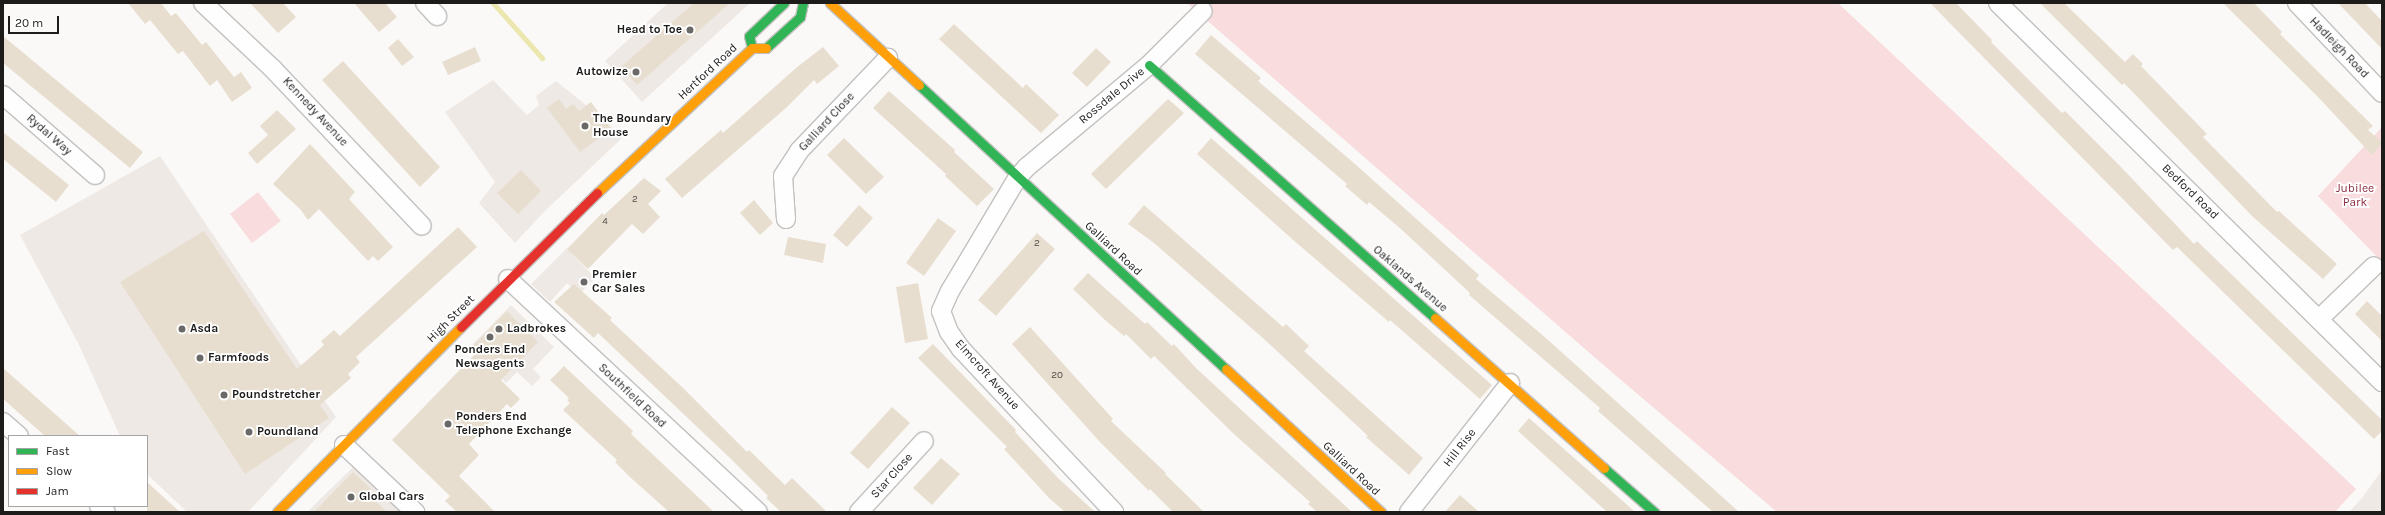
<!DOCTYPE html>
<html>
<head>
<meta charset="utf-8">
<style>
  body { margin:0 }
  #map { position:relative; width:2385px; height:515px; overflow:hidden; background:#fbf9f7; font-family:Karla,sans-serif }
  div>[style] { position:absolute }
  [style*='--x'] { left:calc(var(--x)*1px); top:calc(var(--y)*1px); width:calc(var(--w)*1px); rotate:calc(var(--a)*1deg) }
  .built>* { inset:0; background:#efe9e5 }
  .green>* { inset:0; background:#f9dcde }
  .stream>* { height:5px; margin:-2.5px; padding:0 2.5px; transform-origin:2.5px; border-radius:2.5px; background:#ece7ae }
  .building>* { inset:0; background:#e7decf }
  .roads { filter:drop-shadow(1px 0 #c2c1c0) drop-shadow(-1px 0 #c2c1c0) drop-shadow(0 1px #c2c1c0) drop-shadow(0 -1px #c2c1c0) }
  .street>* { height:18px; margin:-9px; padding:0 9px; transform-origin:9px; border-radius:9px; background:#fefefe }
  .fast>* { height:9px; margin:-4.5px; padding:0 4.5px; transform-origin:4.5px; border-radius:4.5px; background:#30b455 }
  .slow>* { height:9px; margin:-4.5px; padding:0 4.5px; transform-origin:4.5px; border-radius:4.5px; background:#ff9f0a }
  .jam>* { height:9px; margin:-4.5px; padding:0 4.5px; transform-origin:4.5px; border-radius:4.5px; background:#e5322d }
  .dots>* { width:11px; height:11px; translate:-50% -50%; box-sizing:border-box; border:2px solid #fff; border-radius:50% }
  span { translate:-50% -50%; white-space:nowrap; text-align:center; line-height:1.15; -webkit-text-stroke:3.5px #fff; paint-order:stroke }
  .number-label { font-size:10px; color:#504c48 }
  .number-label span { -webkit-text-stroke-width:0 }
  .poi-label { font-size:12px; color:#1d1c1b; font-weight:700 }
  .right { translate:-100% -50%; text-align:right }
  .left { translate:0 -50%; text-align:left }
  .street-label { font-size:12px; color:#1d1c1b }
  .park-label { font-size:12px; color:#8f2d40 }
  .frame { position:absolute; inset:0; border:4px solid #1d1c1b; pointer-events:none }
  .legend { position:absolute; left:8px; top:435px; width:140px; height:72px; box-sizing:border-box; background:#fff; border:1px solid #a5a4a4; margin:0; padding:5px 7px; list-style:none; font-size:12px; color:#1d1c1b }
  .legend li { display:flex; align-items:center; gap:8px; height:20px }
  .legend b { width:20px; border:1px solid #a5a4a4 }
  .scale { position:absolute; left:8px; top:16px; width:51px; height:18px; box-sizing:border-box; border:2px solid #1d1c1b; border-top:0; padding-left:5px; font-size:12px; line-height:14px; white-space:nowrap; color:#1d1c1b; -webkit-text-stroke:3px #fff; paint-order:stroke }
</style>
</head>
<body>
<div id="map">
  <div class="built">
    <i style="clip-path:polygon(668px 3px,750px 3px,642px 102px,605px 61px)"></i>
    <i style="clip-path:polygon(493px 80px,527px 115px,539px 105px,536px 96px,556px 81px,607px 122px,622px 138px,545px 211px,515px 243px,479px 203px,495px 182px,445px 112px)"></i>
    <i style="clip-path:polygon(160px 156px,336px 417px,248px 512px,187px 512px,147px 474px,147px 436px,120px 436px,79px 345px,20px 235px)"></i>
    <i style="clip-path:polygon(567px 248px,595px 278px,579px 295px,567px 283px,550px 302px,531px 284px)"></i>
    <i style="clip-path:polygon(511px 305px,554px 347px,533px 369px,541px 377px,532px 386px,517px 372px,506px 383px,471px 346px)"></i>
    <i style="clip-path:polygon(354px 466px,402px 512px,307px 512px)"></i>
    <i style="clip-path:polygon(2382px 470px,2382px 512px,2349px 512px,2362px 498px)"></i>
  </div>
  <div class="green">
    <i style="clip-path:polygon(1187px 3px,1838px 3px,2356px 489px,2335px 512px,1777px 512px,1615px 375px)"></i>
    <i style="clip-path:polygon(2382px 127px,2382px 262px,2318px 196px)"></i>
    <i style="clip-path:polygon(258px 192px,281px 221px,252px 243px,230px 214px)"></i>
  </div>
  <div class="stream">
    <i style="--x:493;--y:3;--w:74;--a:48.3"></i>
  </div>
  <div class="building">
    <i style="clip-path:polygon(128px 3px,161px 3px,171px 16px,176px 13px,202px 45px,206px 42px,234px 77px,241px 72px,252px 88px,232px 102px,217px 80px,210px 86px,183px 51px,178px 54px,150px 20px,145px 24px)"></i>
    <i style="clip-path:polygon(250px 3px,283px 3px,296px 17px,278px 33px)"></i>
    <i style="clip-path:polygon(354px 3px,385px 3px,397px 17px,379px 32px)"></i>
    <i style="clip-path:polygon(694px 3px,730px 3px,637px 85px,621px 67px)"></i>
    <i style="clip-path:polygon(1930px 3px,1956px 3px,1992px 40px,1991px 42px,2062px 113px,2065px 111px,2121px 167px,2194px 244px,2197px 241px,2382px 420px,2382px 431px,2374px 439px,2177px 247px,2173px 250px)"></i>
    <i style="clip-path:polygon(2040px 3px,2064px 3px,2125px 62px,2133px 54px,2143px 64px,2141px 66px,2207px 134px,2203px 137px,2277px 212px,2279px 211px,2337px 264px,2323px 279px,2252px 216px,2124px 83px,2122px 85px)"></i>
    <i style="clip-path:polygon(2223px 3px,2254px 3px,2282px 32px,2280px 34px,2373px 126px,2368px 130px,2382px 142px,2382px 144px,2372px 155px,2319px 98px)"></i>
    <i style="clip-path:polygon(2338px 3px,2365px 3px,2382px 21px,2382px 49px)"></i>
    <i style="clip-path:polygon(954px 24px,1023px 88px,1026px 84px,1059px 115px,1041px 133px,939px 39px)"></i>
    <i style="clip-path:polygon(1211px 35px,1261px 78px,1258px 81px,1355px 164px,1479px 275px,1476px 279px,1547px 339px,1739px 512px,1713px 512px,1598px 411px,1600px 408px,1469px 295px,1470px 293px,1402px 230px,1369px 202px,1367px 205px,1345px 186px,1347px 184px,1195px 54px)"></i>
    <i style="clip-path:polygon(3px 36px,143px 152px,130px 168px,3px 63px)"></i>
    <i style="clip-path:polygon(398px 39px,414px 57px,402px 66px,388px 48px)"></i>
    <i style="clip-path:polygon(475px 47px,481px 61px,448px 75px,442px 62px)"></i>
    <i style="clip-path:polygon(823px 47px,839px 66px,817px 84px,814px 80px,787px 107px,682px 198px,665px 179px,721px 130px,723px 133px,796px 68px)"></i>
    <i style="clip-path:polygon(1096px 48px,1111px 62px,1087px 87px,1072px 73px)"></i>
    <i style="clip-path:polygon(343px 61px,440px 167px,420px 187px,322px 80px)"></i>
    <i style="clip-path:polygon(889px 91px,955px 150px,954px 152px,994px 189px,977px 206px,945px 176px,946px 174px,873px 108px)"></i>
    <i style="clip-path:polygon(559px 99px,566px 109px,573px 104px,579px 111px,591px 102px,611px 129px,580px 152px,547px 108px)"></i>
    <i style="clip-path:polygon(1168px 99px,1184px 113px,1106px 189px,1091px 174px)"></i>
    <i style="clip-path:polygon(277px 110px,296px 129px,257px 164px,248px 153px,268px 135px,260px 126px)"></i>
    <i style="clip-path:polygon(3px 132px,69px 185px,56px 202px,3px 159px)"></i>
    <i style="clip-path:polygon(844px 138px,884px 177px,866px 194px,827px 155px)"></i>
    <i style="clip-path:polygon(1211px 138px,1492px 385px,1480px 399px,1390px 320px,1389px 322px,1292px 239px,1197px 154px)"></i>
    <i style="clip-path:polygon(310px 144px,355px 192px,349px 199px,393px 247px,378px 261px,373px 256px,368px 261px,319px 209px,308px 220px,300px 209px,273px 184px)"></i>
    <i style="clip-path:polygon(521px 170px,541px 191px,518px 214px,497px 193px)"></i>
    <i style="clip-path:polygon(644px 178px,661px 191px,648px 204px,660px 217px,643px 234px,632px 224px,588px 269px,567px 249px,602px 213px,604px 215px)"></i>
    <i style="clip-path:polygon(754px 200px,773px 223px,760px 235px,740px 213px)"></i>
    <i style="clip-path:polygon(859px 205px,873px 218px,847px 247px,833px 235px)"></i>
    <i style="clip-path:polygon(1144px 205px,1283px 327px,1286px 324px,1309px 346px,1304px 351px,1423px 458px,1409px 475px,1366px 437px,1368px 436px,1264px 339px,1154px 243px,1128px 224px)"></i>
    <i style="clip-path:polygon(938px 218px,956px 231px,924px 276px,906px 263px)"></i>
    <i style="clip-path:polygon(458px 227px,477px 247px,356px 357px,360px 362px,348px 374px,351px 378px,320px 405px,329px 418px,245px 474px,120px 282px,204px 231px,297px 369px,324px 345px,321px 341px,334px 330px,340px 336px)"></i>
    <i style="clip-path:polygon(1037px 233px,1055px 249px,996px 316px,978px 300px)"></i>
    <i style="clip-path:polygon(788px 237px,826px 244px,823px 263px,784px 255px)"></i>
    <i style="clip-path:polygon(1088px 273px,1145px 324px,1147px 322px,1172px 346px,1174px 344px,1196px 368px,1352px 512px,1317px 512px,1308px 504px,1310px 502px,1235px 435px,1154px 356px,1151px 359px,1126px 334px,1124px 336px,1105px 320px,1073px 289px)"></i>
    <i style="clip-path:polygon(918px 283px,928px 339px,905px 343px,896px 287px)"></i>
    <i style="clip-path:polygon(574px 284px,612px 318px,610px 320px,681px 386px,747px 452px,749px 450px,785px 485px,792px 478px,827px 512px,781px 512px,766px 498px,768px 496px,731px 459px,598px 333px,594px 338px,554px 302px)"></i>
    <i style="clip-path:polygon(2367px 301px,2382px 316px,2382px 341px,2355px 314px)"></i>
    <i style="clip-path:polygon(507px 311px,538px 342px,501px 380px,520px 399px,511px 408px,507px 404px,469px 444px,479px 455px,459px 476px,495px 512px,457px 512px,445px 501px,450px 496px,392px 440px,478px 351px,473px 346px)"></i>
    <i style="clip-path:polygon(1030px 327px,1113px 419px,1111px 421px,1166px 473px,1165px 474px,1204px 512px,1173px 512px,1150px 489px,1149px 491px,1099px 441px,1012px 344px)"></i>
    <i style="clip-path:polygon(933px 344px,1016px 430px,1015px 432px,1058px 478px,1095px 512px,1065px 512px,1049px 498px,1004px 449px,1007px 447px,918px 358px)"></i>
    <i style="clip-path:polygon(564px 366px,633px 431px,631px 434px,714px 512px,669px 512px,631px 478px,615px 462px,617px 460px,563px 410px,570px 403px,567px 400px,569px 398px,550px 380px)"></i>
    <i style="clip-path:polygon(3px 368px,80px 436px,45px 436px,3px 399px)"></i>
    <i style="clip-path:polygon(892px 407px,910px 423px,868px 469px,850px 453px)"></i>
    <i style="clip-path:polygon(1529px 418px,1625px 503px,1635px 512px,1607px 512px,1518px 431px)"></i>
    <i style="clip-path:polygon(941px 458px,960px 474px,932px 505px,913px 488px)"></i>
    <i style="clip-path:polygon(353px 472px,371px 489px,367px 493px,387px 512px,314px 512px)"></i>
    <i style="clip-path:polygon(147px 482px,180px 512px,147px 512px)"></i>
    <i style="clip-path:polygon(1460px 495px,1479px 512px,1445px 512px)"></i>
  </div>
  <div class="roads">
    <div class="street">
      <i style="--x:203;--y:3;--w:96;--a:43.3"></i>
      <i style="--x:273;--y:69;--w:216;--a:46.5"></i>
      <i style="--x:425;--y:3;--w:18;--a:47"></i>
      <i style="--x:1998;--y:3;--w:540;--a:44.62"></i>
      <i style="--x:2297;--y:3;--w:124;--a:46.6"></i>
      <i style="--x:3;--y:95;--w:122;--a:41"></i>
      <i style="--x:786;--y:219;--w:43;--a:-94"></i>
      <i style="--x:783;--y:176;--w:30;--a:-57"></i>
      <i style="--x:799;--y:151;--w:129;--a:-46.3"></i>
      <i style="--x:508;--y:279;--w:342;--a:43"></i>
      <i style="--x:2319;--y:319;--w:76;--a:-43.9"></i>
      <i style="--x:3;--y:422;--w:21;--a:41"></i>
      <i style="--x:344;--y:445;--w:98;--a:43.3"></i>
      <i style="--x:99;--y:506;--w:9;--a:41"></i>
      <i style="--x:859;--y:512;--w:96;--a:-47.5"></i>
      <i style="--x:1114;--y:512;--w:224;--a:-133.2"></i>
      <i style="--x:961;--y:349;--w:21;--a:-125"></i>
      <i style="--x:949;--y:332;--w:22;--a:-111"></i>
      <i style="--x:941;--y:311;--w:22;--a:-66"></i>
      <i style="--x:950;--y:291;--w:133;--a:-59.2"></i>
      <i style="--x:1018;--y:177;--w:13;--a:-48"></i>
      <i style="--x:1027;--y:167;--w:159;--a:-39.9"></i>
      <i style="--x:1149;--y:65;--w:76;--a:-45"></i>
      <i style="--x:1409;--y:512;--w:164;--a:-51.9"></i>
    </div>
    <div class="fast">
      <i style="--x:752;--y:48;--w:12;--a:-104"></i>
      <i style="--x:749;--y:36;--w:48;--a:-43.3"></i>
      <i style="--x:766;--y:48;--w:46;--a:-42.4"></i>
      <i style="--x:800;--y:17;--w:14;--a:-78"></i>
      <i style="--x:1149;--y:65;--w:382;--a:41.5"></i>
      <i style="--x:919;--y:85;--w:418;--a:42.8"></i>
      <i style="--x:1604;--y:468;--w:67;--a:41.3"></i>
    </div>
    <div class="slow">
      <i style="--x:830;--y:3;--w:121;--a:42.7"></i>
      <i style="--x:597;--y:193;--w:212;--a:-43.1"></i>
      <i style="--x:752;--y:48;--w:14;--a:0"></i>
      <i style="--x:1435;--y:318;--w:226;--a:41.6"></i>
      <i style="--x:1226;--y:369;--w:211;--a:42.7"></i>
      <i style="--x:277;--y:512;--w:261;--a:-45.2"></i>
    </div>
    <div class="jam">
      <i style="--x:461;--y:327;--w:191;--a:-44.6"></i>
    </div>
  </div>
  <div class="dots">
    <i style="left:690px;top:30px;background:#6b6968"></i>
    <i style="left:636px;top:72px;background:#6b6968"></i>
    <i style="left:585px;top:126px;background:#6b6968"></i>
    <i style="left:584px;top:282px;background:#6b6968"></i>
    <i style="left:182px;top:329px;background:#6b6968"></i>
    <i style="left:499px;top:329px;background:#6b6968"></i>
    <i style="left:490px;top:337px;background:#6b6968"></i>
    <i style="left:200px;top:358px;background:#6b6968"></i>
    <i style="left:224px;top:395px;background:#6b6968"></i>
    <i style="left:448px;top:424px;background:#6b6968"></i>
    <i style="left:249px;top:432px;background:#6b6968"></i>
    <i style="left:351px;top:497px;background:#6b6968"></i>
  </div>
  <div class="number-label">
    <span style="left:635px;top:200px">2</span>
    <span style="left:605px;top:222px">4</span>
    <span style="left:1037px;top:244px">2</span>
    <span style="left:1057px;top:376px">20</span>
  </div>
  <div class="poi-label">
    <span class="right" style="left:682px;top:30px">Head to Toe</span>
    <span class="right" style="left:628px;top:72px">Autowize</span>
    <span class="left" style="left:593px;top:126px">The Boundary<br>House</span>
    <span class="left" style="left:592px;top:282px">Premier<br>Car Sales</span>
    <span class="left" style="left:190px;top:329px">Asda</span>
    <span class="left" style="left:507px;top:329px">Ladbrokes</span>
    <span style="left:490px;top:357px">Ponders End<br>Newsagents</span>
    <span class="left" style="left:208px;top:358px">Farmfoods</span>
    <span class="left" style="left:232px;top:395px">Poundstretcher</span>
    <span class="left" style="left:456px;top:424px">Ponders End<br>Telephone Exchange</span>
    <span class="left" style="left:257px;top:432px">Poundland</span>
    <span class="left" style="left:359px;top:497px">Global Cars</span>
  </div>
  <div class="street-label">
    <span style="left:2339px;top:48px;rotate:46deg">Hadleigh Road</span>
    <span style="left:708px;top:72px;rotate:-43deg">Hertford Road</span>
    <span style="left:1112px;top:96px;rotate:-40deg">Rossdale Drive</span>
    <span style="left:315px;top:112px;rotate:47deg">Kennedy Avenue</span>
    <span style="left:827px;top:122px;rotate:-47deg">Galliard Close</span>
    <span style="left:49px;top:135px;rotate:41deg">Rydal Way</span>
    <span style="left:2190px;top:192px;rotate:44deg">Bedford Road</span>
    <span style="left:1113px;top:249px;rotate:43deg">Galliard Road</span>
    <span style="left:1410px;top:279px;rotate:41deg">Oaklands Avenue</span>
    <span style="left:451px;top:319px;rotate:-45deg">High Street</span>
    <span style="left:987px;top:375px;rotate:48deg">Elmcroft Avenue</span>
    <span style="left:632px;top:396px;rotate:43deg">Southfield Road</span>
    <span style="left:1460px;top:448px;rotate:-52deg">Hill Rise</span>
    <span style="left:1351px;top:469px;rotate:43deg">Galliard Road</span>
    <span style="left:892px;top:476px;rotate:-48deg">Star Close</span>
  </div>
  <div class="park-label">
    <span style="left:2355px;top:196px">Jubilee<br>Park</span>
  </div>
  <div class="frame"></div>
  <ul class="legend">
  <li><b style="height:5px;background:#30b455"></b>Fast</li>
  <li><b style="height:5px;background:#ff9f0a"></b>Slow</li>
  <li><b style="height:5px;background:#e5322d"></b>Jam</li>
  </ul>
  <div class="scale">20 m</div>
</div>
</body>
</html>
